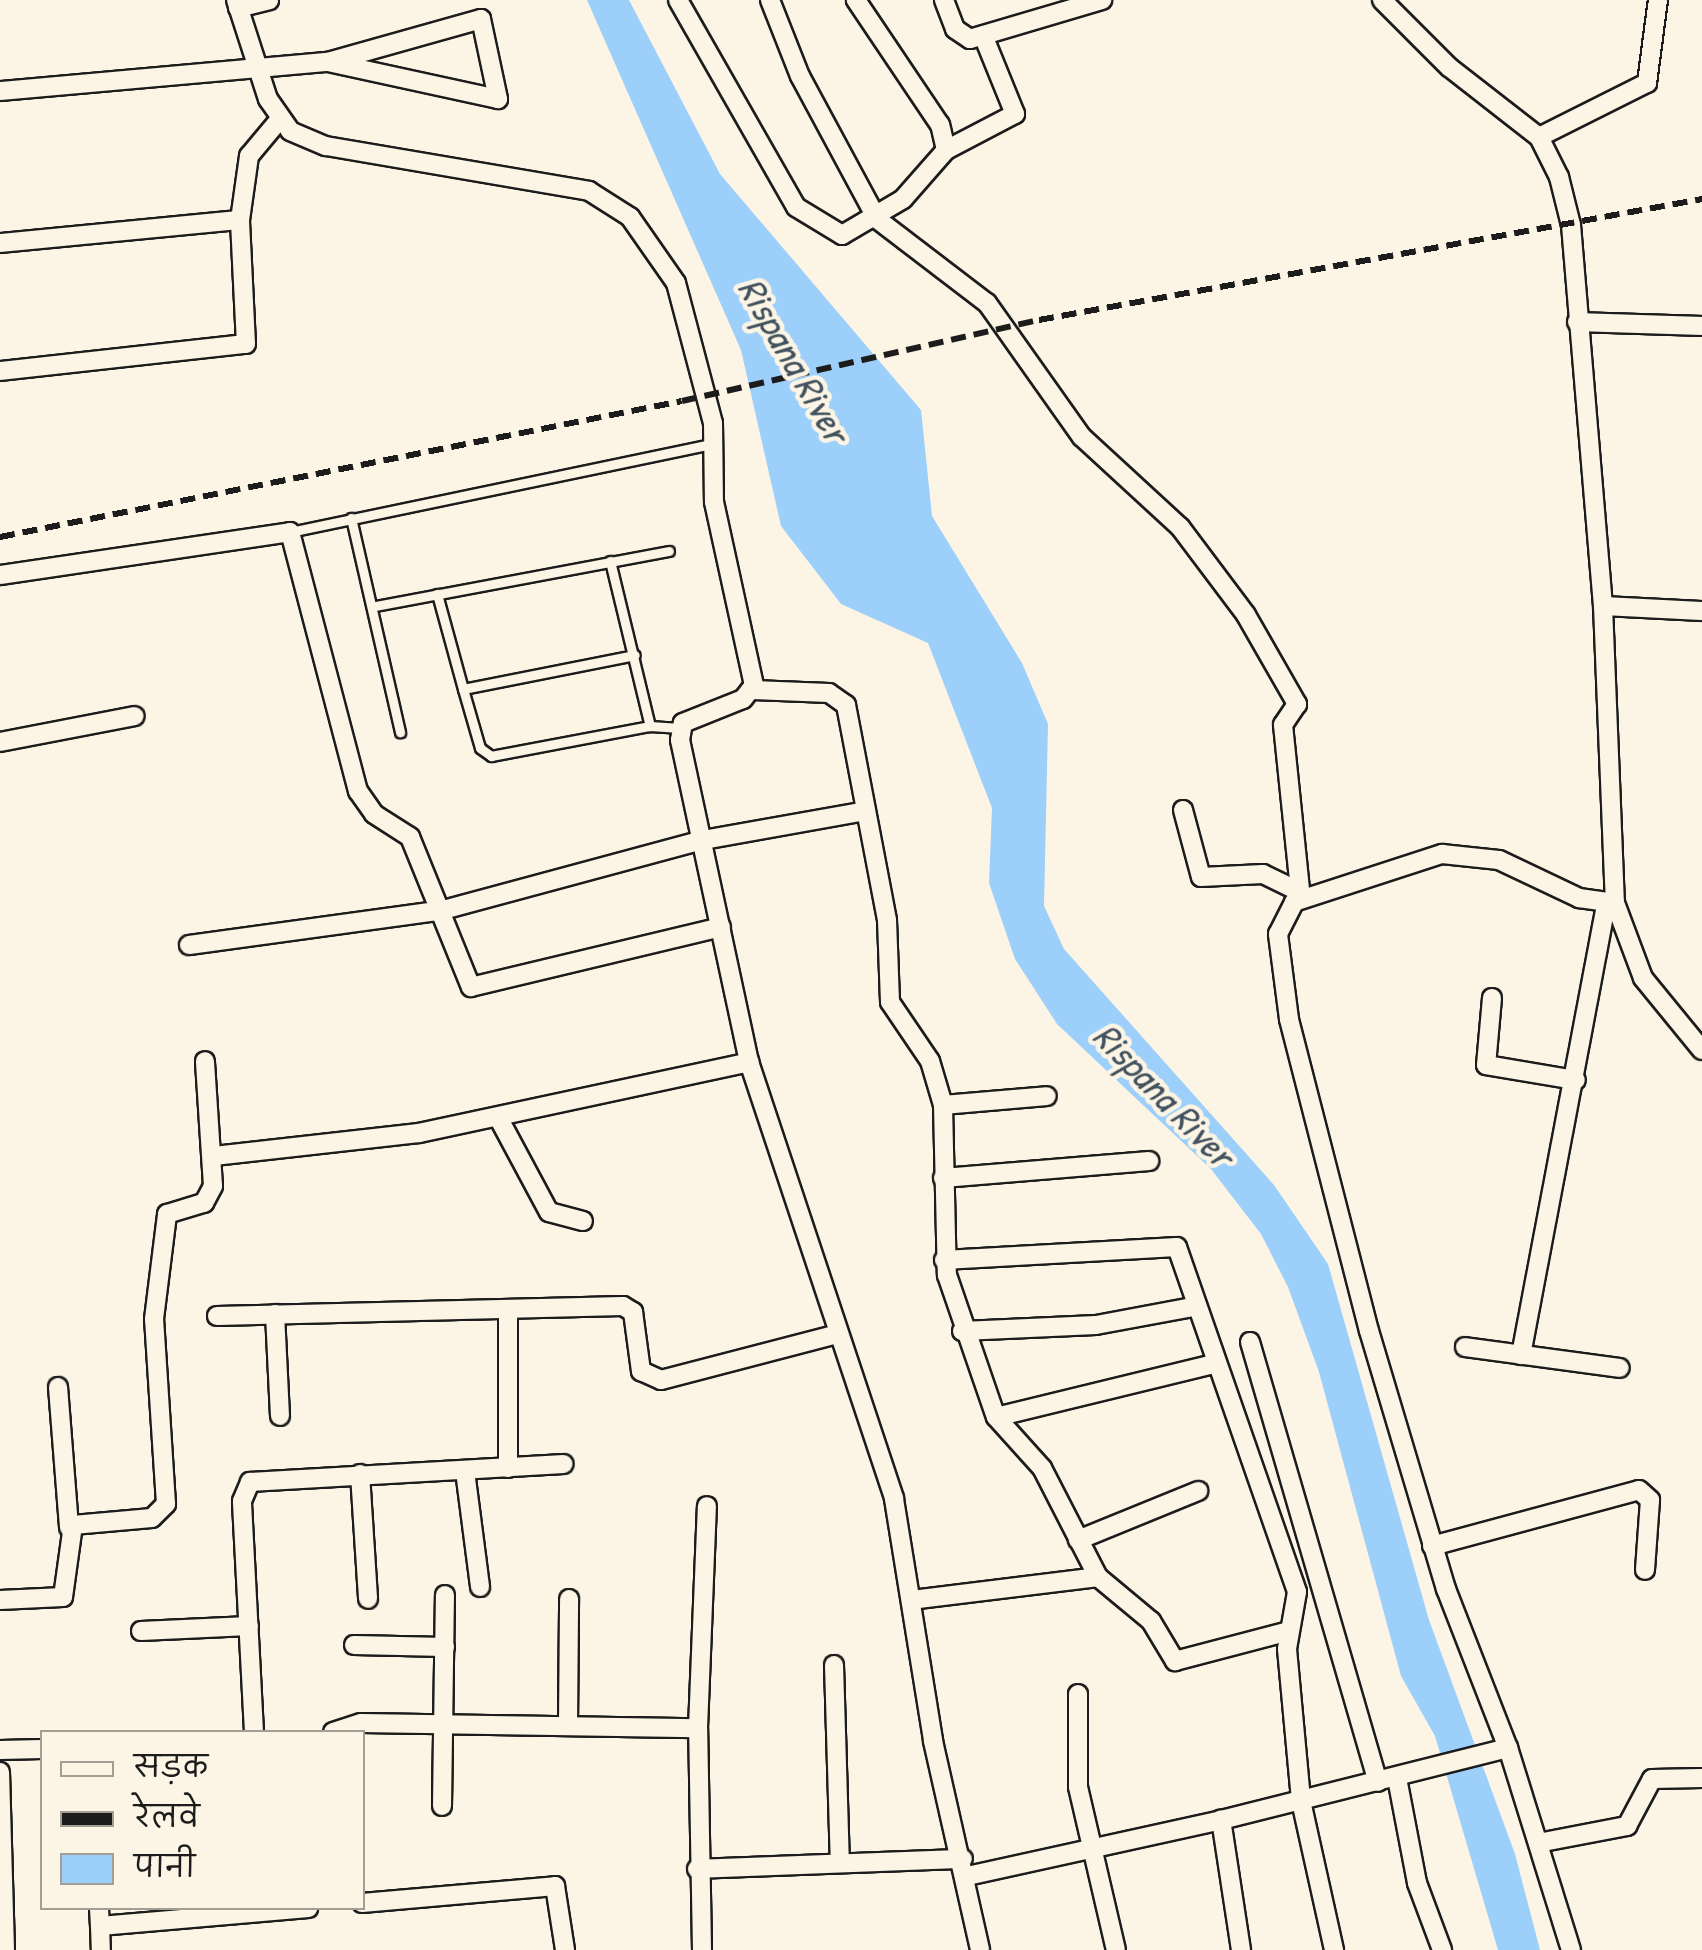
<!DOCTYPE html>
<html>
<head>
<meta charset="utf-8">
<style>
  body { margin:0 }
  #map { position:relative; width:1702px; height:1950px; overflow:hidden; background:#fcf5e5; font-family:"Patrick Hand","Playpen Sans Deva",sans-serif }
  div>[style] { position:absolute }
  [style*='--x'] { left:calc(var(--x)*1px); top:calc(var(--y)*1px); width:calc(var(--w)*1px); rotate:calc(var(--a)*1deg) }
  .water>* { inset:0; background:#9ccffa }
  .roads { filter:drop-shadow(2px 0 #1c1c1c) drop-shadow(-2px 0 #1c1c1c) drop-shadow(0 2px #1c1c1c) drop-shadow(0 -2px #1c1c1c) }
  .lane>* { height:9px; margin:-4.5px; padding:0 4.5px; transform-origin:4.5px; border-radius:4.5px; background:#fcf5e5 }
  .street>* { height:18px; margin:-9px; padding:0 9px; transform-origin:9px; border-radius:9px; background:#fcf5e5 }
  .rail>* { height:6px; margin-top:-3px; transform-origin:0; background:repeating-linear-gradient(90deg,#1c1c1c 0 15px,transparent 0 23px) }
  span { translate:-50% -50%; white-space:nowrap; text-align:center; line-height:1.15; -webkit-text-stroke:9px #fcf5e5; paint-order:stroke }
  .water-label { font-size:38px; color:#42525f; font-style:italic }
  .legend { position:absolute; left:40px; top:1730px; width:325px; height:180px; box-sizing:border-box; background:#fcf5e5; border:2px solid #a29e95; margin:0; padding:12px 18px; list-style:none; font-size:30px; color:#1c1c1c }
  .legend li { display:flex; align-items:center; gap:20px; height:50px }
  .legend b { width:50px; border:2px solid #a29e95 }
</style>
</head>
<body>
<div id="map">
  <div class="water">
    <i style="clip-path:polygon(587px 0,629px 0,720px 174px,921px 410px,932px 516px,1022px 663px,1048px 724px,1044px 906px,1064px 949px,1274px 1185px,1328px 1264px,1429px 1620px,1515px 1854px,1540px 1950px,1498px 1950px,1435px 1736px,1401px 1676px,1319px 1372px,1288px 1287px,1261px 1234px,1211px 1169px,1057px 1024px,1015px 959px,989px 883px,992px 808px,928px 643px,841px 604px,781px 526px,741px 350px)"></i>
  </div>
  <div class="roads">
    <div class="lane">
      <i style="--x:351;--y:518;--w:220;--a:77.1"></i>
      <i style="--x:290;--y:532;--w:432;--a:-11.8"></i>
      <i style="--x:610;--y:561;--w:170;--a:76.4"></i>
      <i style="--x:437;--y:594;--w:98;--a:74.7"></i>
      <i style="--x:463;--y:689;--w:175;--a:-11.2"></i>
      <i style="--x:375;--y:606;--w:299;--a:-10.6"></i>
      <i style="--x:463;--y:689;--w:61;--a:73.9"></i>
      <i style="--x:480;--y:748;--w:14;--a:36"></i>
      <i style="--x:491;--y:756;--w:162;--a:-10.7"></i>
      <i style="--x:650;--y:726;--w:30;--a:4"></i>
    </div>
    <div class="street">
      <i style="--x:236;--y:0;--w:104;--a:72.1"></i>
      <i style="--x:268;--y:99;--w:39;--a:55"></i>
      <i style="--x:290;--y:131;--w:39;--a:23"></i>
      <i style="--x:326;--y:146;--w:267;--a:9.7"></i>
      <i style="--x:589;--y:191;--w:49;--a:32.4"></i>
      <i style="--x:630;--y:217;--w:80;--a:55.1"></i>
      <i style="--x:676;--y:283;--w:145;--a:75.2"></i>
      <i style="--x:713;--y:423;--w:79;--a:89.3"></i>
      <i style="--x:714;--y:502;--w:187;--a:77.7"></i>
      <i style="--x:754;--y:685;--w:18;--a:128"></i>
      <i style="--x:743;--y:699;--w:65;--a:158.2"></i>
      <i style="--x:683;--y:723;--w:17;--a:100"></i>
      <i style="--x:680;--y:740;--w:329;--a:77.9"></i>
      <i style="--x:749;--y:1062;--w:460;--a:71.6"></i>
      <i style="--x:894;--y:1499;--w:245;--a:80.8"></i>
      <i style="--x:933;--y:1741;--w:214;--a:77.3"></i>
      <i style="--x:678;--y:0;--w:238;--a:60.3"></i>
      <i style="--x:796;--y:207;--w:54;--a:31.3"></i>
      <i style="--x:842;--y:235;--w:71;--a:-30.5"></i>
      <i style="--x:903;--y:199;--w:65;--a:-48.7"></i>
      <i style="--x:946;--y:150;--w:26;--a:-103"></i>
      <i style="--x:940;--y:125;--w:151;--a:-123.9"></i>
      <i style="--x:770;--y:0;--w:82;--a:68.5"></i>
      <i style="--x:800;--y:76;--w:162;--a:61.7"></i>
      <i style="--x:877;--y:219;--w:138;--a:37.4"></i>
      <i style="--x:987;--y:303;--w:164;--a:54.7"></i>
      <i style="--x:1082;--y:437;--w:133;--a:42.6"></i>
      <i style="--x:1180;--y:527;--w:110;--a:53.1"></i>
      <i style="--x:1246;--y:615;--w:103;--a:60.2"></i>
      <i style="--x:1297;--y:704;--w:25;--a:124"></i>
      <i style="--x:1283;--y:725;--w:175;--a:84.1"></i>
      <i style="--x:944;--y:0;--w:31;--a:69"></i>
      <i style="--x:955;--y:29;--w:18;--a:34"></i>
      <i style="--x:970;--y:39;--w:138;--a:-16.5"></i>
      <i style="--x:1382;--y:0;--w:95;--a:45"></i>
      <i style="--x:1449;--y:67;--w:114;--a:37.9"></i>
      <i style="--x:1539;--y:137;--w:45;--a:63.4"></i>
      <i style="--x:1559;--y:177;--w:49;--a:76"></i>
      <i style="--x:1571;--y:225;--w:382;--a:85.2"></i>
      <i style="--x:1603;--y:606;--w:297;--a:87.7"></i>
      <i style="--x:1615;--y:903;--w:80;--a:69.5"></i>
      <i style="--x:1643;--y:978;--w:93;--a:50.7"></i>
      <i style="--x:238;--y:8;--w:32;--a:-14"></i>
      <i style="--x:0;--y:91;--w:329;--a:-5.1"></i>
      <i style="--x:328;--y:62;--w:159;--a:-15.7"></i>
      <i style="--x:481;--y:19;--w:82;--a:78"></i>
      <i style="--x:498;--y:99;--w:174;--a:-167.7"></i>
      <i style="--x:1539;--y:137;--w:121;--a:-26.6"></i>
      <i style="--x:1647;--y:83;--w:84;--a:-82.5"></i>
      <i style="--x:946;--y:150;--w:78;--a:-27.6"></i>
      <i style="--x:1015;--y:114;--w:85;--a:-112.1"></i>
      <i style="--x:0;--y:243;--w:241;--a:-5.5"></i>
      <i style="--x:1577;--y:322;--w:125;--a:1.8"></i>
      <i style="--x:0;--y:371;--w:247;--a:-6.3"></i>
      <i style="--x:246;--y:344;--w:124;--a:-92.8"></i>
      <i style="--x:240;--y:220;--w:65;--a:-82"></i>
      <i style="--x:249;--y:156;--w:47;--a:-50.2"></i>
      <i style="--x:0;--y:575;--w:293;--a:-8.4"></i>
      <i style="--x:290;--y:532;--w:268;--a:75.3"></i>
      <i style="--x:358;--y:791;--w:28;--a:55"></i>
      <i style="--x:374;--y:814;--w:43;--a:32.6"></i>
      <i style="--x:410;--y:837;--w:162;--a:67.9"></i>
      <i style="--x:471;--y:987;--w:257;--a:-13.5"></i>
      <i style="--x:1603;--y:606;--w:99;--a:2.9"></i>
      <i style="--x:753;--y:690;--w:76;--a:2.3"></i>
      <i style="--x:829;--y:693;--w:21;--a:35"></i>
      <i style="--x:846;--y:705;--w:219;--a:79.2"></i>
      <i style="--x:887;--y:920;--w:82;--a:87.9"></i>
      <i style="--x:890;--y:1002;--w:71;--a:55.9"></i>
      <i style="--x:930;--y:1061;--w:46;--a:73.5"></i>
      <i style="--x:943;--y:1105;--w:170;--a:88.7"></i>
      <i style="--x:947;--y:1275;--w:150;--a:71"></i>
      <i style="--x:996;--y:1417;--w:69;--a:48"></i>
      <i style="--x:1042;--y:1468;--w:123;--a:62.8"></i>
      <i style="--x:1098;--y:1577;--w:69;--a:39.7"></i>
      <i style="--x:1151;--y:1621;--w:47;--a:59"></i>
      <i style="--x:1175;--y:1661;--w:118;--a:-14.7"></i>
      <i style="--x:0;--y:742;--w:137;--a:-10.9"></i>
      <i style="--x:1183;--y:810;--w:69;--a:75"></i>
      <i style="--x:1201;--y:877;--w:62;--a:-2.8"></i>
      <i style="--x:1263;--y:874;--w:41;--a:25.9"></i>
      <i style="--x:189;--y:945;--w:256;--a:-7.8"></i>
      <i style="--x:443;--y:910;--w:269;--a:-15.1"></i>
      <i style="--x:703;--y:840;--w:165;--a:-10.1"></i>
      <i style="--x:1492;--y:998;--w:67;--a:95.1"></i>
      <i style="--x:1486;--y:1065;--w:91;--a:9.5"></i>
      <i style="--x:943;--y:1105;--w:104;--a:-4.9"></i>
      <i style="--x:498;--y:1117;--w:108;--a:61.8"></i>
      <i style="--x:549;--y:1212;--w:35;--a:15"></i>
      <i style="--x:214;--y:1156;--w:206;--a:-6.4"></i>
      <i style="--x:419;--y:1133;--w:338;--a:-12.1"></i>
      <i style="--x:943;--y:1178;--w:207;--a:-4.7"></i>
      <i style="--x:944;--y:1260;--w:233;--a:-3.2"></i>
      <i style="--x:1177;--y:1247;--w:365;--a:70.8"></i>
      <i style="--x:1297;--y:1592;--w:58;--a:100"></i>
      <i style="--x:1287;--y:1649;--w:153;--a:84.7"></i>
      <i style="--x:1301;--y:1801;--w:153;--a:77.5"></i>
      <i style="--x:508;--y:1312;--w:156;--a:90"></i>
      <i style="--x:275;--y:1314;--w:102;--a:87.2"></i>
      <i style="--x:217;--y:1316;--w:406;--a:-1.4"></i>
      <i style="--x:623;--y:1306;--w:12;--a:31"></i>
      <i style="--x:633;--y:1312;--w:60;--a:82.3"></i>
      <i style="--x:641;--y:1371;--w:22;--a:24"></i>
      <i style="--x:661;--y:1380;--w:182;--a:-14.6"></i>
      <i style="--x:962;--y:1331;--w:134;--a:-2.6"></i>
      <i style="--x:1096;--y:1325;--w:99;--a:-10.5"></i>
      <i style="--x:1250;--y:1342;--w:458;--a:73.8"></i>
      <i style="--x:1465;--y:1347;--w:156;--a:7.7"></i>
      <i style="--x:1521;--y:1355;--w:461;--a:-79.3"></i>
      <i style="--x:58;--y:1387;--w:141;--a:85.5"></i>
      <i style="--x:996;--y:1417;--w:224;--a:-13.7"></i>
      <i style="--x:465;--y:1471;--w:117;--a:82.6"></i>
      <i style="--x:360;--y:1474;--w:125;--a:86.3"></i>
      <i style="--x:1078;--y:1540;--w:130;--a:-22.2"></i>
      <i style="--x:1432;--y:1546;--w:214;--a:-15.1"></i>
      <i style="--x:1639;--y:1490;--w:15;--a:42"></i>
      <i style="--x:1650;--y:1500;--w:70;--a:94.1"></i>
      <i style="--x:0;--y:1600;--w:63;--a:-2.7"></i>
      <i style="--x:63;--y:1597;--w:73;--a:-82.1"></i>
      <i style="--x:73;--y:1525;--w:79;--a:-5.1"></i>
      <i style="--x:152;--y:1518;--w:20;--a:-45"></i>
      <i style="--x:166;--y:1504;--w:185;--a:-93.7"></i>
      <i style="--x:154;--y:1319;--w:106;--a:-82.9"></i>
      <i style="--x:167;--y:1214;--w:39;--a:-17"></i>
      <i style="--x:204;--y:1203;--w:19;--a:-62"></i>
      <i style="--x:213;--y:1186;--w:125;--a:-93.7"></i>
      <i style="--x:911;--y:1600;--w:188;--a:-7"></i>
      <i style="--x:141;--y:1631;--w:108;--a:-2.7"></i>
      <i style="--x:354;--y:1645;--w:91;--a:1.3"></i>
      <i style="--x:834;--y:1665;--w:198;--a:88.3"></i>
      <i style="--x:1078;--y:1694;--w:93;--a:90"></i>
      <i style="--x:1078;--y:1787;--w:167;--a:76.9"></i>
      <i style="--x:568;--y:1724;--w:125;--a:-89.5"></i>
      <i style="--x:254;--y:1732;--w:231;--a:-93"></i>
      <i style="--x:242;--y:1501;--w:21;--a:-67"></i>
      <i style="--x:250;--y:1482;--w:314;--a:-3.3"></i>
      <i style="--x:333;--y:1732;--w:29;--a:-18"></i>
      <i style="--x:361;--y:1723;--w:337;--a:0.9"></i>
      <i style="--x:0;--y:1750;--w:42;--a:-1.4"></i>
      <i style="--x:0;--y:1772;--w:178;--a:88.4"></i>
      <i style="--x:1397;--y:1778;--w:107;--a:79.2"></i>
      <i style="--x:1417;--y:1883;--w:72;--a:69.5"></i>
      <i style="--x:442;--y:1806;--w:211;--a:-89.2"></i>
      <i style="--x:1538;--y:1843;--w:91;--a:-10.8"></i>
      <i style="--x:1627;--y:1826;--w:53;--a:-62"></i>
      <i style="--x:1652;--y:1779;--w:50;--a:-1.1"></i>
      <i style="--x:697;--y:1869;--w:266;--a:-2.2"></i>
      <i style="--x:967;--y:1876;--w:260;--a:-12.4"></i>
      <i style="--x:362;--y:1903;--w:194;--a:-5"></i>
      <i style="--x:555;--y:1886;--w:65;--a:81.1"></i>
      <i style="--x:99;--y:1908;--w:18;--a:87"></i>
      <i style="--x:100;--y:1926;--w:209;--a:-4.9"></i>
      <i style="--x:100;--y:1926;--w:24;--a:88"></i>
      <i style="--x:702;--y:1950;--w:222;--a:-91"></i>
      <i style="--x:698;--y:1728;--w:222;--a:-87.7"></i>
      <i style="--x:1241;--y:1950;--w:132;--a:-98.7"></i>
      <i style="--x:1221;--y:1820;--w:296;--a:-14.1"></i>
      <i style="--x:1571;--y:1950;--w:212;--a:-107.3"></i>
      <i style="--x:1508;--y:1748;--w:171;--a:-111.3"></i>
      <i style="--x:1446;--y:1589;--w:269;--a:-106.6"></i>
      <i style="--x:1369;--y:1331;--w:322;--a:-104.4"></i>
      <i style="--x:1289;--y:1019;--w:86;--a:-97.4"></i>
      <i style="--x:1278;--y:934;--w:36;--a:-63"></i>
      <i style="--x:1294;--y:902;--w:156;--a:-18"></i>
      <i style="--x:1442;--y:854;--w:57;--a:6"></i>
      <i style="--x:1499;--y:860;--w:89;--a:25.4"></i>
      <i style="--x:1579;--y:898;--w:36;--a:8"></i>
    </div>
  </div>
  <div class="rail">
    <i style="--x:0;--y:537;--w:695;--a:-11.28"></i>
    <i style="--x:682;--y:401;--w:366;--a:-12.8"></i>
    <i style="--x:1039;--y:320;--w:674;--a:-10.34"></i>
  </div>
  <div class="water-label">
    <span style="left:794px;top:360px;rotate:60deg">Rispana River</span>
    <span style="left:1164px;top:1095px;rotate:46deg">Rispana River</span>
  </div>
  <ul class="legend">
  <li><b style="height:12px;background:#fcf5e5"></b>सड़क</li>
  <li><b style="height:12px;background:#1c1c1c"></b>रेलवे</li>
  <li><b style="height:28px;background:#9ccffa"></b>पानी</li>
  </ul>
</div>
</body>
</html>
